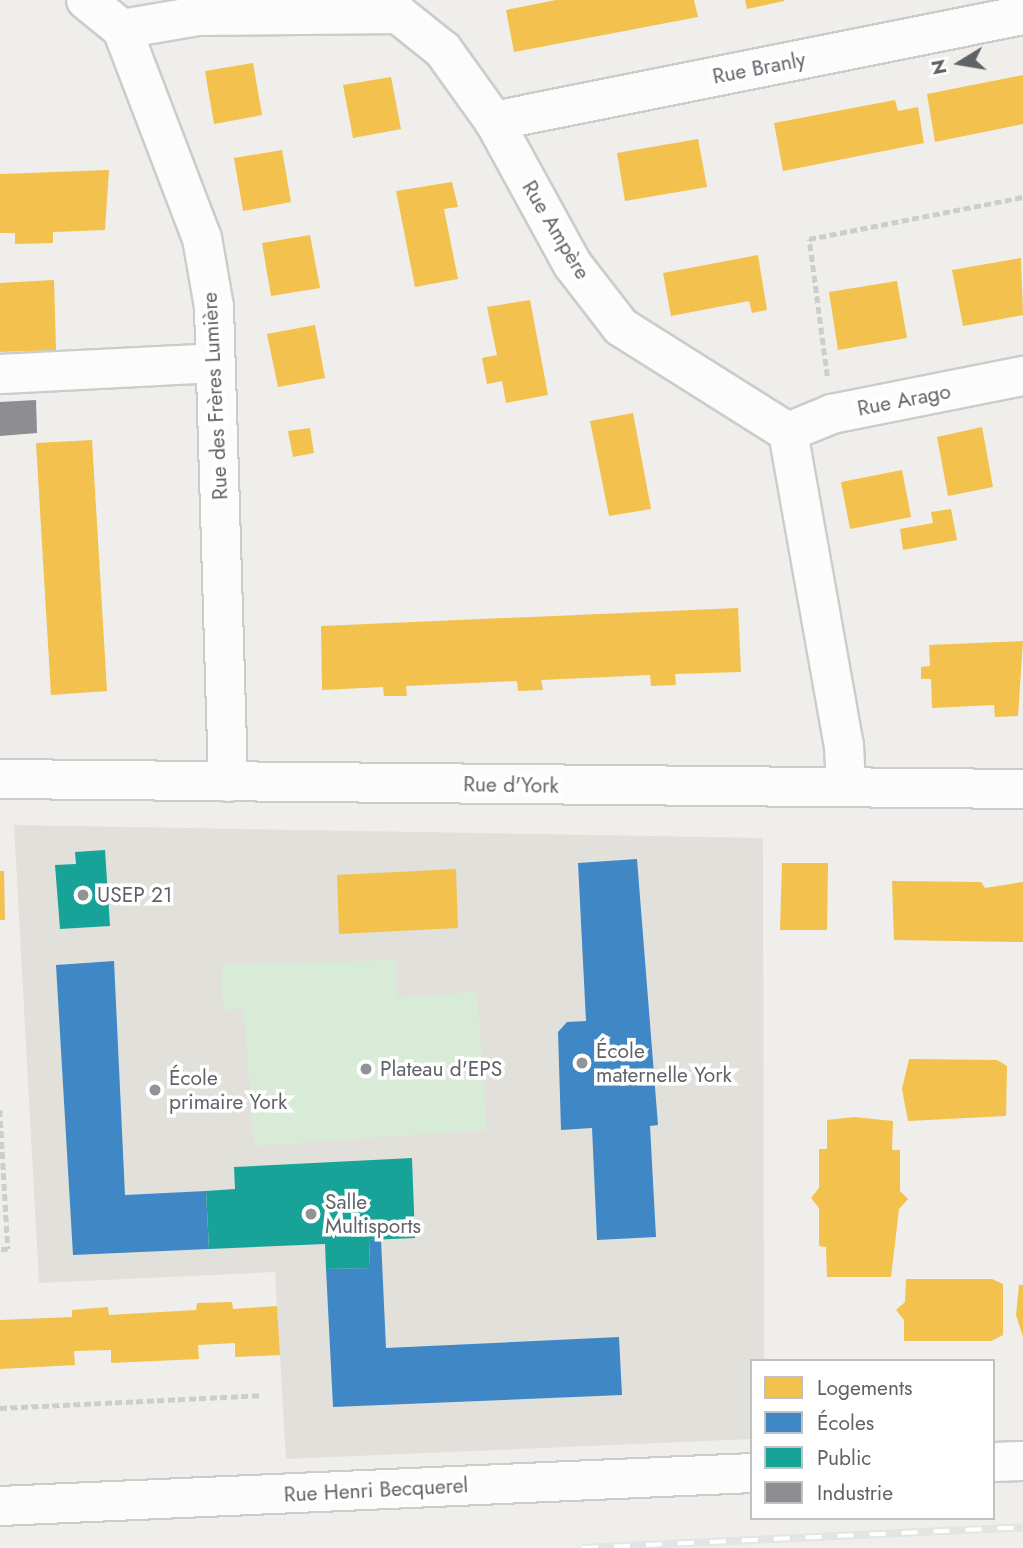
<!DOCTYPE html>
<html>
<head>
<meta charset="utf-8">
<style>
  body { margin:0 }
  #map { position:relative; width:1023px; height:1548px; overflow:hidden; background:#efeeea; font-family:Jost,sans-serif }
  div>[style] { position:absolute }
  [style*='--x'] { left:calc(var(--x)*1px); top:calc(var(--y)*1px); width:calc(var(--w)*1px); rotate:calc(var(--a)*1deg) }
  .education>* { inset:0; background:#e2e0da }
  .green>* { inset:0; background:#d8ebd6 }
  .homes>* { inset:0; background:#f2c14e }
  .schools>* { inset:0; background:#3f88c5 }
  .public>* { inset:0; background:#17a398 }
  .industry>* { inset:0; background:#8d8d92 }
  .path>* { height:4.5px; margin-top:-2.25px; transform-origin:0; background:repeating-linear-gradient(90deg,#cacfcc 0 7px,transparent 0 10.5px) }
  .roads { filter:drop-shadow(2px 0 #cbcccc) drop-shadow(-2px 0 #cbcccc) drop-shadow(0 2px #cbcccc) drop-shadow(0 -2px #cbcccc) }
  .minor>* { height:38px; margin:-19px; padding:0 19px; transform-origin:19px; border-radius:19px; background:#fdfcfc }
  .rail>* { height:8px; margin-top:-4px; transform-origin:0; background:repeating-linear-gradient(90deg,#fff 0 16px,#e4e4e4 0 32px); box-sizing:border-box; border-block:2px solid #e4e4e4 }
  .dots>* { width:19px; height:19px; translate:-50% -50%; box-sizing:border-box; border:4px solid #fff; border-radius:50% }
  span { translate:-50% -50%; white-space:nowrap; text-align:center; line-height:1.15; -webkit-text-stroke:7px #fff; paint-order:stroke }
  .street-label { font-size:21px; color:#5f6368 }
  .poi-label { font-size:21px; color:#5f6368 }
  .left { translate:0 -50%; text-align:left }
  .legend { position:absolute; left:750px; top:1359px; width:245px; height:161px; box-sizing:border-box; background:#fff; border:2px solid #bfc1c3; margin:0; padding:9px 12px; list-style:none; font-size:21px; color:#5f6368 }
  .legend li { display:flex; align-items:center; gap:14px; height:35px }
  .legend b { width:35px; border:2px solid #bfc1c3 }
  .north { position:absolute; left:925px; top:28px; width:70px; height:70px; -webkit-text-stroke:5px #fff; paint-order:stroke; rotate:259deg; font-size:19px; font-weight:700; line-height:28px; text-align:center; color:#5f6368 }
  .north::after { content:''; display:block; margin:auto; width:24px; height:32px; background:#5f6368; clip-path:polygon(50% 0,100% 100%,50% 72%,0 100%) }
</style>
</head>
<body>
<div id="map">
  <div class="education">
    <i style="clip-path:polygon(14px 825px,763px 838px,764px 1361px,752px 1361px,752px 1439px,286px 1459px,275px 1272px,39px 1283px)"></i>
  </div>
  <div class="green">
    <i style="clip-path:polygon(395px 960px,397px 998px,477px 992px,487px 1130px,254px 1146px,244px 1009px,223px 1010px,221px 965px)"></i>
  </div>
  <div class="homes">
    <i style="clip-path:polygon(556px 0,694px 0,698px 17px,514px 52px,506px 10px)"></i>
    <i style="clip-path:polygon(745px 0,784px 0,784px 1px,747px 9px)"></i>
    <i style="clip-path:polygon(253px 63px,262px 115px,214px 124px,205px 71px)"></i>
    <i style="clip-path:polygon(1023px 75px,1023px 124px,935px 142px,927px 94px)"></i>
    <i style="clip-path:polygon(391px 77px,401px 129px,353px 138px,343px 85px)"></i>
    <i style="clip-path:polygon(895px 100px,898px 111px,918px 107px,924px 143px,783px 171px,774px 123px)"></i>
    <i style="clip-path:polygon(698px 139px,707px 187px,625px 201px,617px 153px)"></i>
    <i style="clip-path:polygon(282px 150px,291px 202px,243px 211px,234px 158px)"></i>
    <i style="clip-path:polygon(109px 170px,105px 230px,53px 232px,53px 243px,15px 244px,15px 233px,0 233px,0 174px)"></i>
    <i style="clip-path:polygon(452px 182px,458px 207px,444px 209px,458px 279px,415px 287px,396px 191px)"></i>
    <i style="clip-path:polygon(310px 235px,320px 288px,271px 296px,262px 243px)"></i>
    <i style="clip-path:polygon(758px 255px,767px 310px,752px 313px,749px 301px,671px 316px,663px 273px)"></i>
    <i style="clip-path:polygon(1021px 258px,1023px 315px,963px 326px,952px 270px)"></i>
    <i style="clip-path:polygon(54px 280px,56px 350px,0 352px,0 283px)"></i>
    <i style="clip-path:polygon(897px 281px,907px 338px,838px 350px,829px 292px)"></i>
    <i style="clip-path:polygon(530px 300px,548px 395px,506px 403px,502px 381px,487px 384px,482px 358px,497px 355px,487px 307px)"></i>
    <i style="clip-path:polygon(315px 325px,325px 378px,278px 387px,267px 334px)"></i>
    <i style="clip-path:polygon(633px 413px,651px 509px,609px 516px,590px 421px)"></i>
    <i style="clip-path:polygon(982px 427px,993px 487px,948px 496px,937px 437px)"></i>
    <i style="clip-path:polygon(310px 428px,314px 453px,293px 457px,288px 431px)"></i>
    <i style="clip-path:polygon(92px 440px,107px 691px,51px 695px,36px 443px)"></i>
    <i style="clip-path:polygon(902px 470px,911px 517px,850px 529px,841px 482px)"></i>
    <i style="clip-path:polygon(951px 509px,957px 540px,903px 550px,900px 529px,933px 523px,931px 512px)"></i>
    <i style="clip-path:polygon(738px 608px,741px 672px,675px 674px,676px 685px,651px 686px,650px 675px,541px 680px,543px 690px,518px 691px,517px 681px,406px 686px,407px 696px,384px 696px,383px 687px,322px 690px,321px 626px)"></i>
    <i style="clip-path:polygon(1023px 641px,1018px 716px,995px 717px,994px 705px,932px 708px,931px 679px,921px 679px,921px 667px,930px 666px,929px 645px)"></i>
    <i style="clip-path:polygon(782px 863px,828px 863px,827px 930px,780px 930px)"></i>
    <i style="clip-path:polygon(456px 869px,458px 928px,339px 934px,337px 875px)"></i>
    <i style="clip-path:polygon(0 871px,4px 871px,5px 920px,0 920px)"></i>
    <i style="clip-path:polygon(892px 881px,981px 882px,985px 888px,1023px 882px,1023px 942px,894px 940px)"></i>
    <i style="clip-path:polygon(909px 1059px,997px 1060px,1007px 1066px,1006px 1116px,908px 1121px,902px 1089px)"></i>
    <i style="clip-path:polygon(854px 1117px,893px 1121px,892px 1150px,900px 1150px,900px 1191px,908px 1199px,899px 1209px,891px 1277px,827px 1277px,826px 1247px,819px 1246px,819px 1208px,811px 1198px,819px 1188px,819px 1149px,827px 1149px,827px 1120px)"></i>
    <i style="clip-path:polygon(906px 1279px,992px 1279px,1003px 1284px,1003px 1335px,991px 1341px,904px 1341px,904px 1320px,896px 1310px,905px 1302px)"></i>
    <i style="clip-path:polygon(1019px 1285px,1023px 1285px,1023px 1337px,1016px 1315px)"></i>
    <i style="clip-path:polygon(232px 1302px,233px 1309px,277px 1306px,280px 1355px,235px 1357px,235px 1343px,198px 1345px,199px 1359px,111px 1363px,111px 1350px,74px 1351px,75px 1365px,0 1369px,0 1320px,72px 1317px,72px 1310px,108px 1307px,109px 1315px,196px 1310px,197px 1303px)"></i>
  </div>
  <div class="schools">
    <i style="clip-path:polygon(637px 859px,658px 1125px,650px 1126px,656px 1237px,597px 1240px,592px 1128px,561px 1130px,558px 1032px,567px 1022px,586px 1021px,578px 863px)"></i>
    <i style="clip-path:polygon(114px 961px,125px 1195px,206px 1191px,209px 1249px,73px 1255px,56px 965px)"></i>
    <i style="clip-path:polygon(381px 1239px,386px 1348px,619px 1337px,622px 1395px,333px 1407px,326px 1269px,370px 1268px,369px 1240px)"></i>
  </div>
  <div class="public">
    <i style="clip-path:polygon(105px 850px,110px 926px,60px 929px,55px 865px,76px 864px,75px 852px)"></i>
    <i style="clip-path:polygon(412px 1158px,415px 1238px,369px 1240px,370px 1268px,326px 1269px,325px 1244px,209px 1249px,206px 1191px,235px 1189px,234px 1167px)"></i>
  </div>
  <div class="industry">
    <i style="clip-path:polygon(36px 400px,37px 433px,0 436px,0 402px)"></i>
  </div>
  <div class="path">
    <i style="--x:827;--y:376;--w:138;--a:-97.5"></i>
    <i style="--x:809;--y:239;--w:218;--a:-11.1"></i>
    <i style="--x:0;--y:1110;--w:139;--a:86.7"></i>
    <i style="--x:8;--y:1249;--w:8;--a:173"></i>
    <i style="--x:0;--y:1408;--w:262;--a:-2.8"></i>
  </div>
  <div class="roads">
    <div class="minor">
      <i style="--x:86;--y:0;--w:46;--a:38.9"></i>
      <i style="--x:122;--y:29;--w:224;--a:69.1"></i>
      <i style="--x:202;--y:238;--w:70;--a:80.1"></i>
      <i style="--x:214;--y:307;--w:475;--a:88.3"></i>
      <i style="--x:122;--y:29;--w:77;--a:-9.7"></i>
      <i style="--x:198;--y:16;--w:200;--a:-0.6"></i>
      <i style="--x:398;--y:14;--w:58;--a:38.7"></i>
      <i style="--x:443;--y:50;--w:87;--a:54.3"></i>
      <i style="--x:494;--y:121;--w:164;--a:61.3"></i>
      <i style="--x:573;--y:265;--w:78;--a:52.3"></i>
      <i style="--x:621;--y:327;--w:197;--a:32.2"></i>
      <i style="--x:788;--y:432;--w:318;--a:79.9"></i>
      <i style="--x:844;--y:745;--w:42;--a:87.3"></i>
      <i style="--x:494;--y:121;--w:540;--a:-11.33"></i>
      <i style="--x:0;--y:374;--w:216;--a:-2.9"></i>
      <i style="--x:788;--y:432;--w:48;--a:-22.2"></i>
      <i style="--x:832;--y:414;--w:195;--a:-11.3"></i>
      <i style="--x:0;--y:779;--w:1023;--a:0.56"></i>
      <i style="--x:993;--y:1462;--w:30;--a:-2"></i>
      <i style="--x:0;--y:1506;--w:753;--a:-2.51"></i>
    </div>
  </div>
  <div class="rail">
    <i style="--x:582;--y:1548;--w:441;--a:-2.7"></i>
  </div>
  <div class="dots">
    <i style="left:83px;top:895px;background:#919496"></i>
    <i style="left:582px;top:1063px;background:#919496"></i>
    <i style="left:366px;top:1069px;background:#919496"></i>
    <i style="left:155px;top:1090px;background:#919496"></i>
    <i style="left:311px;top:1214px;background:#919496"></i>
  </div>
  <div class="street-label">
    <span style="left:759px;top:68px;rotate:-11deg">Rue Branly</span>
    <span style="left:556px;top:230px;rotate:59deg">Rue Ampère</span>
    <span style="left:215px;top:396px;rotate:-93deg">Rue des Frères Lumière</span>
    <span style="left:904px;top:400px;rotate:-11deg">Rue Arago</span>
    <span style="left:511px;top:785px;rotate:1deg">Rue d'York</span>
    <span style="left:376px;top:1490px;rotate:-3deg">Rue Henri Becquerel</span>
  </div>
  <div class="poi-label">
    <span class="left" style="left:97px;top:895px">USEP 21</span>
    <span class="left" style="left:596px;top:1063px">École<br>maternelle York</span>
    <span class="left" style="left:380px;top:1069px">Plateau d'EPS</span>
    <span class="left" style="left:169px;top:1090px">École<br>primaire York</span>
    <span class="left" style="left:325px;top:1214px">Salle<br>Multisports</span>
  </div>
  <ul class="legend">
  <li><b style="height:19px;background:#f2c14e"></b>Logements</li>
  <li><b style="height:19px;background:#3f88c5"></b>Écoles</li>
  <li><b style="height:19px;background:#17a398"></b>Public</li>
  <li><b style="height:19px;background:#8d8d92"></b>Industrie</li>
  </ul>
  <div class="north">N</div>
</div>
</body>
</html>
